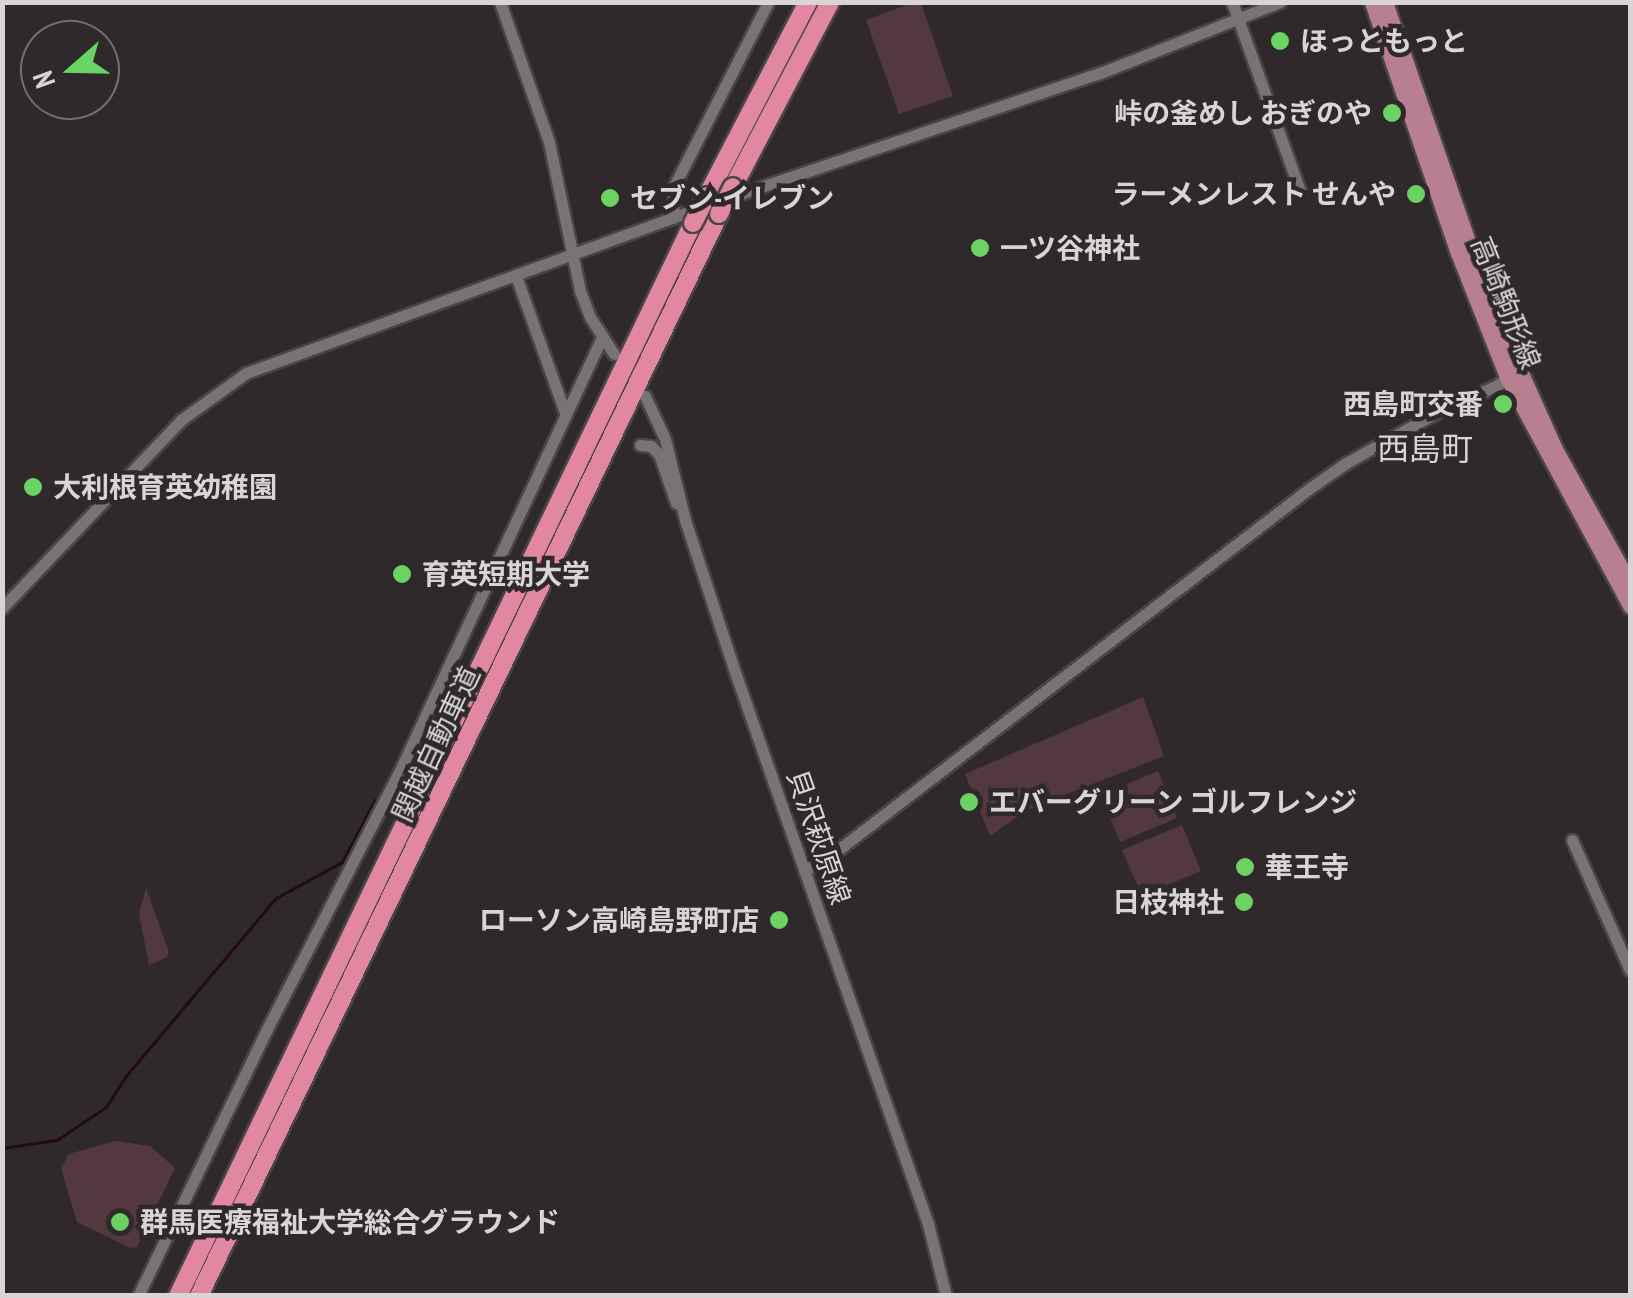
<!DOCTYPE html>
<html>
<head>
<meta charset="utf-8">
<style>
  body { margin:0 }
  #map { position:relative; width:1633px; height:1298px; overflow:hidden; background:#2f292b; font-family:"PT Sans Narrow","Noto Sans JP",sans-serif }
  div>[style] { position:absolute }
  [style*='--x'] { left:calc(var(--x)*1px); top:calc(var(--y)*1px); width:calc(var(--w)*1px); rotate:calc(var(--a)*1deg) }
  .green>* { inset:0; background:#54383f }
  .stream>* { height:2.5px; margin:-1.25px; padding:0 1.25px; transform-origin:1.25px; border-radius:1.25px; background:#230b13 }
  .roads { filter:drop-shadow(2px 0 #494546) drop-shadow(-2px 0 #494546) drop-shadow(0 2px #494546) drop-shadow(0 -2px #494546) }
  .tertiary>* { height:11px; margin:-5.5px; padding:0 5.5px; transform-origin:5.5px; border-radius:5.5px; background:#7a7375 }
  .primary>* { height:15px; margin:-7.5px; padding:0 7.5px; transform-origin:7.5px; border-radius:7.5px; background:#b87f90 }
  .motorway>* { height:18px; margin:-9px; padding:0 9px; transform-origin:9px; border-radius:9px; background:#e187a2 }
  .bridges { filter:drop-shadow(2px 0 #494546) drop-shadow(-2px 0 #494546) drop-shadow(0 2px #494546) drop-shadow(0 -2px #494546) }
  .motorway-bridge>* { height:18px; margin:-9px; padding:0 9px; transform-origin:9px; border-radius:9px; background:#e187a2 }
  .dots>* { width:28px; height:28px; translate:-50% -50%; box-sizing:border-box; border:5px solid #2f292b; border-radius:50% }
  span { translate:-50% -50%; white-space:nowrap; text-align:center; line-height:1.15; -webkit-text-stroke:9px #2f292b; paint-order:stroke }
  .poi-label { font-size:28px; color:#d9d5d6; font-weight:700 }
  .left { translate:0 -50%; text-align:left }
  .right { translate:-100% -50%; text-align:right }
  .street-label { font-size:28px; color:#d9d5d6 }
  .quarter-label { font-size:32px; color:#d9d5d6 }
  .frame { position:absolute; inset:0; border:5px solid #d9d5d6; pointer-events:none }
  .north { position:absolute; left:20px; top:20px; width:100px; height:100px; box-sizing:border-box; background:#2f292b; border:2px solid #736e6f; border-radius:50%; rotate:250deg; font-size:28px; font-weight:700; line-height:40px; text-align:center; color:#d9d5d6 }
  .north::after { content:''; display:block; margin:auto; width:35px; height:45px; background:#6bd363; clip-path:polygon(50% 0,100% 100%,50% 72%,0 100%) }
</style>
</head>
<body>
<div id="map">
  <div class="green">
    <i style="clip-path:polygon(912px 3px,921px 3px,953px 96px,899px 114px,866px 20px)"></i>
    <i style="clip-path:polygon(1143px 697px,1164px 756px,1029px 809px,990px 836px,965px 774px)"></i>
    <i style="clip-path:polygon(1158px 771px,1177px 818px,1120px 842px,1101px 795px)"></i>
    <i style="clip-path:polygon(1182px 825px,1201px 871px,1142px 896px,1122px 850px)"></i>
    <i style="clip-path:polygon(146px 888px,169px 952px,167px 957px,149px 965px,139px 914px)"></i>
    <i style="clip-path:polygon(115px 1141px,150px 1146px,175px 1168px,137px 1247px,130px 1248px,77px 1222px,61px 1168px,69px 1154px)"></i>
  </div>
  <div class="stream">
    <i style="--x:2;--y:1148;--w:56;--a:-8.3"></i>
    <i style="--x:57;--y:1140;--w:59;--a:-34"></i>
    <i style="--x:106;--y:1107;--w:37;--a:-57"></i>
    <i style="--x:126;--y:1076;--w:233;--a:-49.9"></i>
    <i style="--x:276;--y:898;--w:75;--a:-28.6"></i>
    <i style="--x:342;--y:862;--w:70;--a:-62"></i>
  </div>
  <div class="roads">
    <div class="tertiary">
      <i style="--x:500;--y:2;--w:148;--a:70.7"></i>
      <i style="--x:549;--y:142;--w:152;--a:78.2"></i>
      <i style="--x:580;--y:291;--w:28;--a:69"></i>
      <i style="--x:590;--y:317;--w:44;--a:57"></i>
      <i style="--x:1232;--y:2;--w:201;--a:70.2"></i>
      <i style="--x:725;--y:199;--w:396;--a:-18.6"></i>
      <i style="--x:1100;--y:73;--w:193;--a:-21.5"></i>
      <i style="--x:673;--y:218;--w:32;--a:-88"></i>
      <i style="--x:674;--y:186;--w:207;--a:-62.9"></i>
      <i style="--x:516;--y:276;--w:145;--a:70.3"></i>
      <i style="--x:645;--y:396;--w:47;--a:65.1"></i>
      <i style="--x:665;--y:439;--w:83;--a:76.1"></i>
      <i style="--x:685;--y:520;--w:163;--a:71.8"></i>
      <i style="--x:736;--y:675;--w:582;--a:70.72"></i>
      <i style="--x:928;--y:1224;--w:74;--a:76"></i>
      <i style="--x:640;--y:445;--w:11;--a:5"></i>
      <i style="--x:651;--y:446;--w:11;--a:45"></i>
      <i style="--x:659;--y:454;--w:52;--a:70.9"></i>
      <i style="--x:2;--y:608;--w:260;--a:-46.4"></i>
      <i style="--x:181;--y:420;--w:80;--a:-35.9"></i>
      <i style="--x:246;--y:373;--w:486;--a:-20"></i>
      <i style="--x:1572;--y:840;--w:142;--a:66"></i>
      <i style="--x:804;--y:870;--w:23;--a:-25"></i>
      <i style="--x:825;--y:860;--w:611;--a:-37.49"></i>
      <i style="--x:1310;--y:488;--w:44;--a:-34.8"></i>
      <i style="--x:1346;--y:463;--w:111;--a:-29.1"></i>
      <i style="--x:1443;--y:409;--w:58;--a:-23.5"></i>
      <i style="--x:1496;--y:386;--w:19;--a:-36"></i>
      <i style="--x:138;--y:1296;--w:297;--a:-64.2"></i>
      <i style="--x:267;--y:1029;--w:296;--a:-62.8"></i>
      <i style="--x:402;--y:766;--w:472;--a:-65"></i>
    </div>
    <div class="primary">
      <i style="--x:1372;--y:2;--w:265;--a:71.1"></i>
      <i style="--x:1458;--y:253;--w:136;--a:68.4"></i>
      <i style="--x:1508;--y:379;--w:258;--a:61.7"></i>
      <i style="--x:1385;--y:2;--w:260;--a:70.9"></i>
      <i style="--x:1470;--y:248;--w:125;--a:67.9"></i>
      <i style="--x:1517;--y:364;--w:93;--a:65.9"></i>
      <i style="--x:1555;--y:449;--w:154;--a:60.9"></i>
    </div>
    <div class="motorway">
      <i style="--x:733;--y:187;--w:209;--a:-62.3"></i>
      <i style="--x:707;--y:196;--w:219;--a:-62.5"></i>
      <i style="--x:178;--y:1296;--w:1190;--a:-64.36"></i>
      <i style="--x:199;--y:1296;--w:1200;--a:-64.33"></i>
    </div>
  </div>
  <div class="bridges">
    <div class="motorway-bridge">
      <i style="--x:719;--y:214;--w:30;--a:-63"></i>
      <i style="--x:693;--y:223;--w:30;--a:-63"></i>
    </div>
  </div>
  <div class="dots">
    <i style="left:1280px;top:41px;background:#6bd363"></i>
    <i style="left:1392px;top:113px;background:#6bd363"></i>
    <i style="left:1416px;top:194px;background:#6bd363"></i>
    <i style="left:610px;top:198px;background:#6bd363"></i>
    <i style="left:980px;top:248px;background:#6bd363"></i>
    <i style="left:1503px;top:404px;background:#6bd363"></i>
    <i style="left:33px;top:487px;background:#6bd363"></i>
    <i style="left:402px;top:574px;background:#6bd363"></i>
    <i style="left:969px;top:802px;background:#6bd363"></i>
    <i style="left:1245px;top:867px;background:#6bd363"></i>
    <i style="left:1244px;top:902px;background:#6bd363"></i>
    <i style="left:779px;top:920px;background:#6bd363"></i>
    <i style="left:120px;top:1222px;background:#6bd363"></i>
  </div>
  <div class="poi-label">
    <span class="left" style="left:1300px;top:41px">ほっともっと</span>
    <span class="right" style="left:1372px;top:113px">峠の釜めし おぎのや</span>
    <span class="right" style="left:1396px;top:194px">ラーメンレスト せんや</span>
    <span class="left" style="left:630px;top:198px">セブン-イレブン</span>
    <span class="left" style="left:1000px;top:248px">一ツ谷神社</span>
    <span class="right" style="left:1483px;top:404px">西島町交番</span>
    <span class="left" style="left:53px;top:487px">大利根育英幼稚園</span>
    <span class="left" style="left:422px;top:574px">育英短期大学</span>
    <span class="left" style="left:989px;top:802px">エバーグリーン ゴルフレンジ</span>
    <span class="left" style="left:1265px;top:867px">華王寺</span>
    <span class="right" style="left:1224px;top:902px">日枝神社</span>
    <span class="right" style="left:759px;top:920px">ローソン高崎島野町店</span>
    <span class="left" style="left:140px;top:1222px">群馬医療福祉大学総合グラウンド</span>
  </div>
  <div class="street-label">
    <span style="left:1506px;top:303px;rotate:68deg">高崎駒形線</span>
    <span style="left:436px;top:744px;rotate:-65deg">関越自動車道</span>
    <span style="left:819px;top:837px;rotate:71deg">貝沢萩原線</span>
  </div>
  <div class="quarter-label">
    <span style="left:1425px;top:448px">西島町</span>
  </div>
  <div class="frame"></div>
  <div class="north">N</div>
</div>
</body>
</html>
